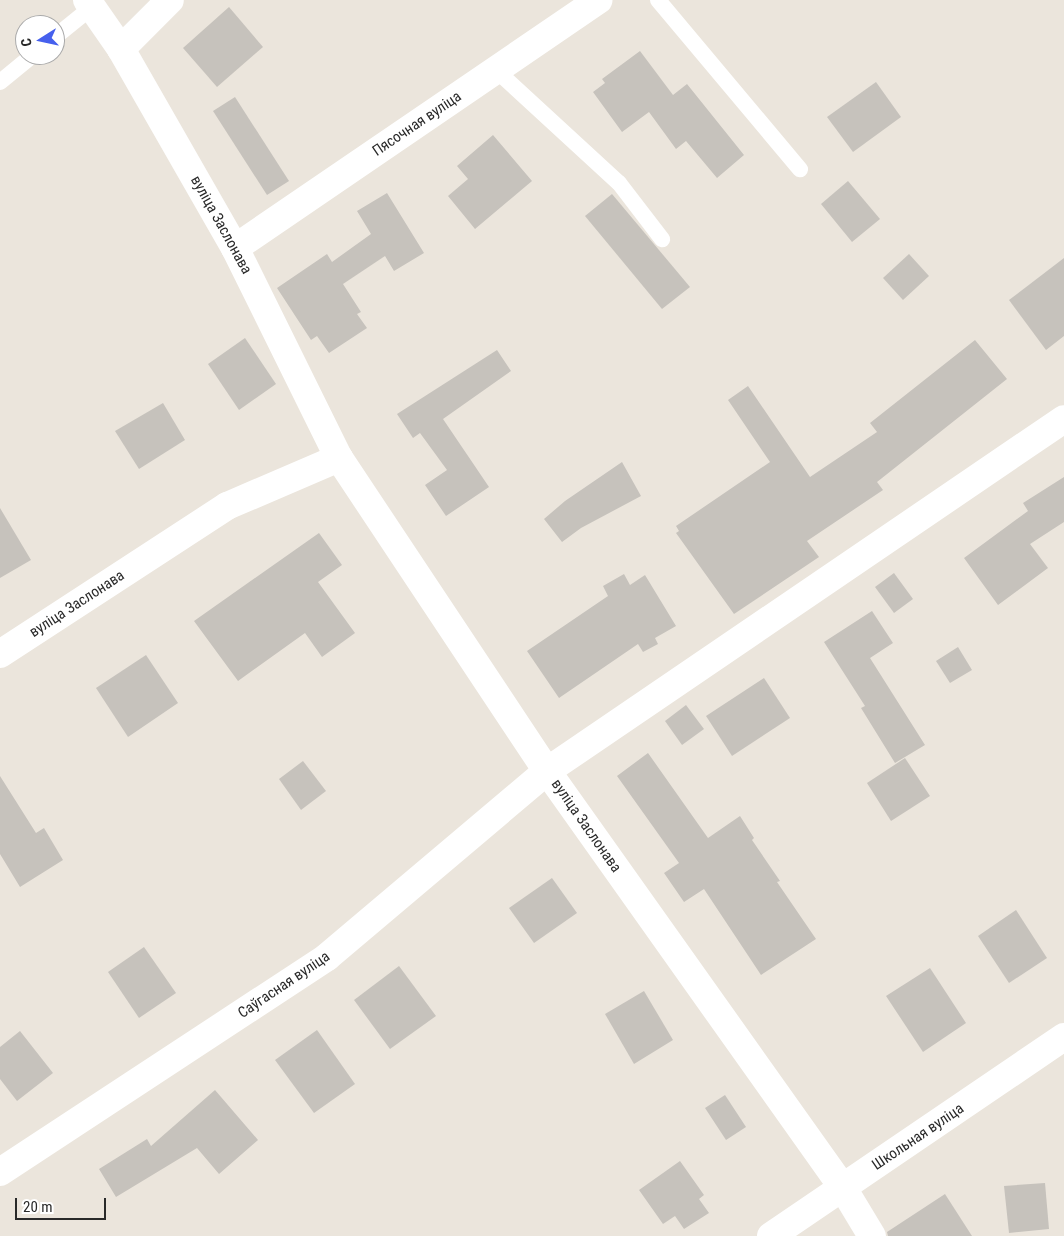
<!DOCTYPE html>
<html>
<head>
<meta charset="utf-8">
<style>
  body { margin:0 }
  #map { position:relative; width:1064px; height:1236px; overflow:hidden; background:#ebe5dc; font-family:"Roboto Condensed",sans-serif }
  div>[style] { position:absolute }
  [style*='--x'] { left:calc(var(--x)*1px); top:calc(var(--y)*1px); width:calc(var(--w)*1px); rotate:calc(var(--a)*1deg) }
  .building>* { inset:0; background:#c6c2bc }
  .lane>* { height:16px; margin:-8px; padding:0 8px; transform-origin:8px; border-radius:8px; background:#fff }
  .street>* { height:28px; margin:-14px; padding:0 14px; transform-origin:14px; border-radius:14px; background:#fff }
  span { translate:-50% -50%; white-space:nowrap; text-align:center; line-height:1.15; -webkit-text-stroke:4.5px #fff; paint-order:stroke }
  .street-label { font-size:15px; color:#292929 }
  .north { position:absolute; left:15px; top:15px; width:50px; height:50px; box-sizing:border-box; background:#fff; border:1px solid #a9a9a9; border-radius:50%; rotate:260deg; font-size:14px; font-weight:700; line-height:20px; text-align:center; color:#292929 }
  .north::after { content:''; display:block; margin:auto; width:18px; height:22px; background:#4660ed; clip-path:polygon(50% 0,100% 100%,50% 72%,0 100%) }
  .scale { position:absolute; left:15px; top:1198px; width:91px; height:22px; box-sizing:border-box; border:2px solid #292929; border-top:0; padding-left:6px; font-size:15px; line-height:18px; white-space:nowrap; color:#292929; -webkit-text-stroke:4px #fff; paint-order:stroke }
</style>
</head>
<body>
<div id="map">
  <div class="building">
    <i style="clip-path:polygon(229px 7px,263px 47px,217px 87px,183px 48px)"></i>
    <i style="clip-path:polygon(640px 51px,673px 95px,687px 84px,744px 155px,717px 178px,686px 141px,676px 149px,649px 112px,622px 132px,593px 92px,605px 83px,602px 79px)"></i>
    <i style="clip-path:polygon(876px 82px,901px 117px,853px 152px,827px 117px)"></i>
    <i style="clip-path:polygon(235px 97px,289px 181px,267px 195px,213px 111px)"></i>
    <i style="clip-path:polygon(493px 135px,532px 181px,475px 229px,448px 196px,468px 179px,457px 166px)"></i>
    <i style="clip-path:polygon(848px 181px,880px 219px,852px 242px,821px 204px)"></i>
    <i style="clip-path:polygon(387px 193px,424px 253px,394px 271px,385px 256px,343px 284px,361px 312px,357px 314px,367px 328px,329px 353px,317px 336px,311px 340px,277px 288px,327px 254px,332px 262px,371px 234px,357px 211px)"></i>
    <i style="clip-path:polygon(612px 194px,690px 287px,662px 309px,585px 216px)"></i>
    <i style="clip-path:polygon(909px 254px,929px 276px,903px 300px,883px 278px)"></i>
    <i style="clip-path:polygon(1064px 258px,1064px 336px,1046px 350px,1009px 300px)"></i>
    <i style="clip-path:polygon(245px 338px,276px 384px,239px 410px,208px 364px)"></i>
    <i style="clip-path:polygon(975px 340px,1007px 379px,877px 482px,883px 490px,807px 541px,819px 557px,734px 614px,676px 533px,679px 531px,676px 526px,770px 462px,728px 400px,748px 386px,810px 477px,877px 432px,870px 423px)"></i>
    <i style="clip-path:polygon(497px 350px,511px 371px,443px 419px,489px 487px,446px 516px,425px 485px,447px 470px,420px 433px,413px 438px,397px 414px)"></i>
    <i style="clip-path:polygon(163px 403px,185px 440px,139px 469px,115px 431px)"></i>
    <i style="clip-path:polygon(622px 462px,641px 496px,581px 528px,562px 542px,544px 519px,565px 501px)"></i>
    <i style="clip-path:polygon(1064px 477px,1064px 522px,1030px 544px,1048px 568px,998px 605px,964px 558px,1028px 511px,1023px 503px)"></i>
    <i style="clip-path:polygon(0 508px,31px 560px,0 578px)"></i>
    <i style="clip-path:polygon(319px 533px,342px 565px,318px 582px,355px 633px,322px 657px,305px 633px,238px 681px,194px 621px)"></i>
    <i style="clip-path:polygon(894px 573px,913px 599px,894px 613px,875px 587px)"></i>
    <i style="clip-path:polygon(624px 574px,630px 585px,645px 575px,676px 626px,655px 638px,658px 644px,643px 652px,638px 644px,559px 698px,527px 651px,608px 596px,603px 586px)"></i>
    <i style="clip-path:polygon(872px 611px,893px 643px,870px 658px,925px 745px,895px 763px,861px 708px,865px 706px,824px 642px)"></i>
    <i style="clip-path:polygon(958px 647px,972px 670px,950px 683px,936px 661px)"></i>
    <i style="clip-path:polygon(146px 655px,178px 703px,128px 737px,96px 688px)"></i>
    <i style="clip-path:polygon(764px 678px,790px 718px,732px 756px,706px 716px)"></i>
    <i style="clip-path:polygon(686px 705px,704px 729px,682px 745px,665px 721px)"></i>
    <i style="clip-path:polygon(648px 753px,708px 838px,740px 816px,754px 838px,752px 840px,780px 881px,777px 882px,816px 939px,761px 975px,704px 889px,684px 902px,664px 873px,679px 863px,617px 776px)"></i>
    <i style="clip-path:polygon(905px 758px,930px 796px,891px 821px,867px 783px)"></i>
    <i style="clip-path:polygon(303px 761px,326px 791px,301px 810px,279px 779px)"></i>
    <i style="clip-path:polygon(0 776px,36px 833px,44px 828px,63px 860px,20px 887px,0 854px)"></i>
    <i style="clip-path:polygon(552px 878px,577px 913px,534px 943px,509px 908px)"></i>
    <i style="clip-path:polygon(1016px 910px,1047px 958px,1009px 983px,978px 936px)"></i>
    <i style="clip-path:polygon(144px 947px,176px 993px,139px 1018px,108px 972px)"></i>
    <i style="clip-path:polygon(399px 966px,436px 1016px,390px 1049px,354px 1000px)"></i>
    <i style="clip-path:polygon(930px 968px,966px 1023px,923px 1052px,886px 996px)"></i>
    <i style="clip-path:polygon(644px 991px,673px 1040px,634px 1064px,605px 1014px)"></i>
    <i style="clip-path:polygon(317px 1030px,355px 1084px,314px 1113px,275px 1060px)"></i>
    <i style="clip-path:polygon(20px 1031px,53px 1073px,17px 1101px,0 1079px,0 1047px)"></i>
    <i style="clip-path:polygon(215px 1090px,258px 1140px,219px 1174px,197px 1148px,116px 1197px,99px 1169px,147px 1139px,151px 1146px)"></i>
    <i style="clip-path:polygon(725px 1095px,746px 1127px,726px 1140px,705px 1108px)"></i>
    <i style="clip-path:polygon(680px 1161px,704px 1195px,699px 1199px,709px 1213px,684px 1229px,675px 1216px,663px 1224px,639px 1190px)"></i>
    <i style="clip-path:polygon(1045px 1183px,1049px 1229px,1009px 1233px,1004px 1186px)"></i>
    <i style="clip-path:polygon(945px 1194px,972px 1236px,888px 1236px,887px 1232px)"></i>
  </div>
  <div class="lane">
    <i style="--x:658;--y:0;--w:221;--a:50"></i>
    <i style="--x:55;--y:37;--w:48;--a:-39"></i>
    <i style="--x:496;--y:70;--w:167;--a:42.6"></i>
    <i style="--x:619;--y:183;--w:71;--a:52.5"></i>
    <i style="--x:0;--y:82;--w:43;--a:-39.3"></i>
  </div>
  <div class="street">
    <i style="--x:87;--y:0;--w:60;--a:55.2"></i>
    <i style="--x:121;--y:49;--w:229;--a:60.2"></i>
    <i style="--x:235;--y:248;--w:234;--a:63.7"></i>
    <i style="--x:339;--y:458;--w:376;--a:56.4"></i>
    <i style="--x:547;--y:771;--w:511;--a:54.63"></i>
    <i style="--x:843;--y:1188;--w:56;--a:58.9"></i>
    <i style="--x:121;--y:49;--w:69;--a:-45"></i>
    <i style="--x:235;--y:248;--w:440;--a:-34.3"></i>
    <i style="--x:0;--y:654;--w:271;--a:-33.1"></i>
    <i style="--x:227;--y:506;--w:122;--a:-23.2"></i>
    <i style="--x:0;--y:1172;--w:391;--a:-33.3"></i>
    <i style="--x:327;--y:957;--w:288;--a:-40.2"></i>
    <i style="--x:547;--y:771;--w:625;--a:-34.25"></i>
    <i style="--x:771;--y:1236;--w:354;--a:-34.2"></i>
  </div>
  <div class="street-label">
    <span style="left:417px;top:124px;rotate:-34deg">Пясочная вуліца</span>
    <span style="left:221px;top:225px;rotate:61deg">вуліца Заслонава</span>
    <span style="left:77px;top:604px;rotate:-33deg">вуліца Заслонава</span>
    <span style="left:586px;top:826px;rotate:55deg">вуліца Заслонава</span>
    <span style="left:284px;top:985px;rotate:-34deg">Саўгасная вуліца</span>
    <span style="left:918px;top:1137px;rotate:-34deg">Школьная вуліца</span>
  </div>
  <div class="north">С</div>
  <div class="scale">20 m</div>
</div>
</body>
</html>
